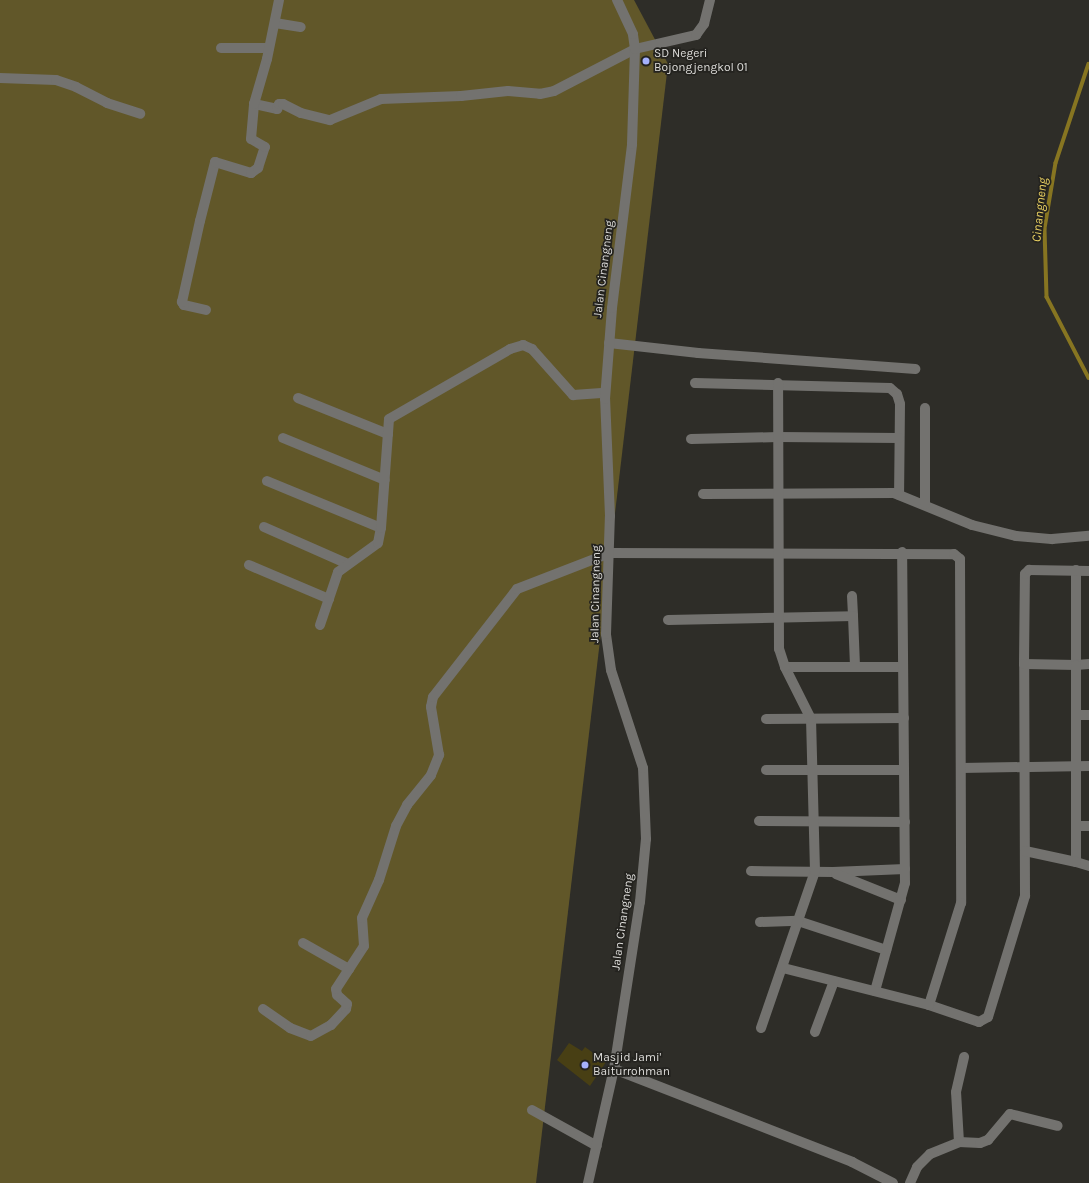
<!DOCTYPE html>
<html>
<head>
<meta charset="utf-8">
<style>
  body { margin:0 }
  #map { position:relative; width:1089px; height:1183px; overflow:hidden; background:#2e2d28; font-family:Karla,sans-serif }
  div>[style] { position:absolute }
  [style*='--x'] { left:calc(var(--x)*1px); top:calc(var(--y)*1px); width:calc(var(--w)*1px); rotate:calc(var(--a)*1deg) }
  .green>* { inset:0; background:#615729 }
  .stream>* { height:3.5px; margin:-1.75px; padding:0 1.75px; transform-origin:1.75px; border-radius:1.75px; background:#877521 }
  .building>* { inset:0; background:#483f14 }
  .minor>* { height:10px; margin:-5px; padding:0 5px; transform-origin:5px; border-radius:5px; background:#73726f }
  .dots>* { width:11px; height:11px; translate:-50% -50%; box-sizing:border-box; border:2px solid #24231f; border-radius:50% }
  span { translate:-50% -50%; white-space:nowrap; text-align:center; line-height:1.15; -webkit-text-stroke:3.5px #24231f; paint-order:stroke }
  .poi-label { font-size:12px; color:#dddcd9 }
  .left { translate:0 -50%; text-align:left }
  .street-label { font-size:12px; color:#dddcd9 }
  .water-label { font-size:13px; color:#ead162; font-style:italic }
</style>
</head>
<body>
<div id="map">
  <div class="green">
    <i style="clip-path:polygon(0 0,634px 0,668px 64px,536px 1183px,0 1183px)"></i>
  </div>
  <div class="stream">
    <i style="--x:1089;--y:64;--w:104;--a:108.4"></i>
    <i style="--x:1056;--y:163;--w:67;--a:99.5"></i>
    <i style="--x:1045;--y:229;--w:68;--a:88.3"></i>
    <i style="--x:1047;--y:297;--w:91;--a:62.6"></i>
  </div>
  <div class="building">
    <i style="clip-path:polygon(569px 1043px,582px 1051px,585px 1047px,606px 1062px,590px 1086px,557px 1060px)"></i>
  </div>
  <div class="minor">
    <i style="--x:275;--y:23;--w:26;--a:9"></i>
    <i style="--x:221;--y:48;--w:48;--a:0"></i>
    <i style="--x:0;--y:78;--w:56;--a:2"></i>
    <i style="--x:56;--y:80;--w:21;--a:19"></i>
    <i style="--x:76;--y:87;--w:35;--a:27"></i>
    <i style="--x:107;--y:103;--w:35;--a:18"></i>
    <i style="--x:254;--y:104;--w:24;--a:12"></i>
    <i style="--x:277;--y:109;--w:5;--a:-68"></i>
    <i style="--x:279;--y:104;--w:4;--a:0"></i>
    <i style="--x:283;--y:104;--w:20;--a:27"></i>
    <i style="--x:301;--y:113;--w:30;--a:14"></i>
    <i style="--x:330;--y:120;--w:55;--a:-22.4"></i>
    <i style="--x:381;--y:99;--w:80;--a:-2.1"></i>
    <i style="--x:461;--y:96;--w:47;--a:-6.1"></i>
    <i style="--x:508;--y:91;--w:32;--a:5"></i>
    <i style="--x:540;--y:94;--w:14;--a:-12"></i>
    <i style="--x:554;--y:91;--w:91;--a:-27.4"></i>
    <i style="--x:635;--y:49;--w:63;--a:-12.9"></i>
    <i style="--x:696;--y:35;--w:14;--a:-54"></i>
    <i style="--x:704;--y:24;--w:25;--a:-76"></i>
    <i style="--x:206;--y:310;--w:23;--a:-167"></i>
    <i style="--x:184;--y:305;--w:4;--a:-124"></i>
    <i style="--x:182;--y:302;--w:83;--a:-77.5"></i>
    <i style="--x:200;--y:221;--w:61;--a:-75.7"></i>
    <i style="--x:215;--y:162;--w:38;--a:17"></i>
    <i style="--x:251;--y:173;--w:9;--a:-36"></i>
    <i style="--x:258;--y:168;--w:22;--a:-72"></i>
    <i style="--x:265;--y:147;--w:16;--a:-150"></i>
    <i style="--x:251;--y:139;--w:35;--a:-85"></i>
    <i style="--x:254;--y:104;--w:47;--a:-73.9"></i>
    <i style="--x:267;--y:59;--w:60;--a:-78.5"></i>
    <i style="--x:609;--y:343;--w:90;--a:6.4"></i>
    <i style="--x:698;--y:353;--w:218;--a:4.2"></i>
    <i style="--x:695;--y:383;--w:195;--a:1.5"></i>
    <i style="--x:890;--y:388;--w:9;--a:41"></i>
    <i style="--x:897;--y:394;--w:10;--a:73"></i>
    <i style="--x:900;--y:404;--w:91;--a:90.6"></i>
    <i style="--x:298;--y:398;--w:97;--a:21.8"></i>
    <i style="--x:283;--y:438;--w:110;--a:22.4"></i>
    <i style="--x:691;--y:439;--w:87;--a:-1.3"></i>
    <i style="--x:778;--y:437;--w:121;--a:0.5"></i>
    <i style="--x:267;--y:481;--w:123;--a:22.4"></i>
    <i style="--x:703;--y:494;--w:191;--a:-0.3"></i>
    <i style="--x:894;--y:493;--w:84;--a:22.3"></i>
    <i style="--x:972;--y:525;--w:45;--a:14"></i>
    <i style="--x:1016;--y:536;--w:36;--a:5"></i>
    <i style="--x:1052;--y:539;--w:37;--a:-5"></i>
    <i style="--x:925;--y:504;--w:96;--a:-90"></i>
    <i style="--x:264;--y:527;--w:92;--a:23.8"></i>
    <i style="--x:249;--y:565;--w:87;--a:23"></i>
    <i style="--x:1076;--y:570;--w:95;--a:90"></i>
    <i style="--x:1076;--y:665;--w:13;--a:-4"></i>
    <i style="--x:852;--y:596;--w:20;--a:87"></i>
    <i style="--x:668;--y:620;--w:185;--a:-1.2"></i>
    <i style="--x:853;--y:616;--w:50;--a:87.7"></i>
    <i style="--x:320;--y:625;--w:56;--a:-71.2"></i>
    <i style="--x:338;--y:572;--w:49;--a:-35.9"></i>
    <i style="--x:378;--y:543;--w:15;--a:-79"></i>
    <i style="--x:381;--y:528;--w:109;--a:-85.8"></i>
    <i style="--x:389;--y:419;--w:140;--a:-30"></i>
    <i style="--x:510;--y:349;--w:14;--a:-17"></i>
    <i style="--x:523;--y:345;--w:10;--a:24"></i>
    <i style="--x:532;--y:349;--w:62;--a:48.3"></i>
    <i style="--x:573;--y:395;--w:32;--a:-4"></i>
    <i style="--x:1024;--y:664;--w:90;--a:-89.4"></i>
    <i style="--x:1025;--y:574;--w:6;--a:-45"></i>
    <i style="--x:1029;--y:570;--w:60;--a:1"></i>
    <i style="--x:785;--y:667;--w:118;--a:0"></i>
    <i style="--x:1076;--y:715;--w:13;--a:0"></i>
    <i style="--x:766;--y:719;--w:138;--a:-0.4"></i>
    <i style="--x:961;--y:768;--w:128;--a:-0.9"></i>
    <i style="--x:766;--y:770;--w:138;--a:0"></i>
    <i style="--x:759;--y:821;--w:146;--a:0.4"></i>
    <i style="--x:1076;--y:826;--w:13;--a:0"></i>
    <i style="--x:1076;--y:862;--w:14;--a:17"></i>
    <i style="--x:751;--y:871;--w:82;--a:0.7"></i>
    <i style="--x:833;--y:872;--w:72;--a:-2.4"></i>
    <i style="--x:836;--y:874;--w:70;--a:21.8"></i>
    <i style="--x:760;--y:922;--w:38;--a:-2"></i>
    <i style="--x:798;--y:921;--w:93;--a:18.2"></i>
    <i style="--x:303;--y:943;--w:53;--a:29.5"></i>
    <i style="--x:875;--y:991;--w:112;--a:-74.5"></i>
    <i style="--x:905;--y:883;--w:331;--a:-90.5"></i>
    <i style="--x:929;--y:1005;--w:53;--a:18.8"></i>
    <i style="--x:979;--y:1022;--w:10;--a:-29"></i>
    <i style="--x:988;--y:1017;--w:127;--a:-73"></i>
    <i style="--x:1025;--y:896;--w:232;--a:-90.2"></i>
    <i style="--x:1024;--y:664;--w:52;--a:1.1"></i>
    <i style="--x:1076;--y:665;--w:197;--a:90"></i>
    <i style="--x:1076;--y:862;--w:52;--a:-167.8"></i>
    <i style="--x:263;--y:1009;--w:33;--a:35"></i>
    <i style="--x:290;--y:1028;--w:22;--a:21"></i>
    <i style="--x:311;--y:1036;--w:23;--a:-29"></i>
    <i style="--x:331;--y:1025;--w:22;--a:-47"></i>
    <i style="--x:346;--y:1009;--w:5;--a:-79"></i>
    <i style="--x:347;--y:1004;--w:13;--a:-138"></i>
    <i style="--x:337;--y:995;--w:6;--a:-99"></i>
    <i style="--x:336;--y:989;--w:51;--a:-56.9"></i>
    <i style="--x:364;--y:946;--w:28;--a:-94"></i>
    <i style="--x:362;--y:918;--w:42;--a:-65.9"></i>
    <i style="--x:379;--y:880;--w:57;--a:-72.5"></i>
    <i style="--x:396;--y:826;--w:24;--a:-62"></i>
    <i style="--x:407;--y:805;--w:38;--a:-51"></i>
    <i style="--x:431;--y:775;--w:22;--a:-68"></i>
    <i style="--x:439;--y:755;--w:49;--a:-99.5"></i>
    <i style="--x:431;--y:707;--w:10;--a:-79"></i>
    <i style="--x:433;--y:697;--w:137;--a:-52.1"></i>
    <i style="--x:517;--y:589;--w:100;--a:-21.2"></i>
    <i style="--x:610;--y:553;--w:344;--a:0.2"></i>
    <i style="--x:954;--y:554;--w:8;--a:40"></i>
    <i style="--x:960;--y:559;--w:344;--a:89.8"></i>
    <i style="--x:961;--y:903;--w:107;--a:107.4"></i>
    <i style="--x:929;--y:1005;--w:151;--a:-165.8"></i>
    <i style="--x:761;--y:1028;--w:166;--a:-71"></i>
    <i style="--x:815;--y:871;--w:152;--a:-91.5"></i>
    <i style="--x:811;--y:719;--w:58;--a:-116.6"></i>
    <i style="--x:785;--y:667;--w:19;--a:-108"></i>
    <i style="--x:779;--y:649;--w:266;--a:-90.2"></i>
    <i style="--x:815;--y:1032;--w:54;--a:-69.6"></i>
    <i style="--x:614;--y:1069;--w:256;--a:21.3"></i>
    <i style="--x:852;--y:1162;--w:46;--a:27.1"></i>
    <i style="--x:532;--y:1110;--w:74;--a:29"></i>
    <i style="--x:959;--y:1142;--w:50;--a:-93.4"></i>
    <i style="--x:956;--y:1092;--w:36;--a:-77"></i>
    <i style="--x:588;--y:1183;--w:117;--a:-77.2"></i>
    <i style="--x:614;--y:1069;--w:169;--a:-81.2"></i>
    <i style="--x:640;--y:902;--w:63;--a:-84.6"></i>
    <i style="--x:646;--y:839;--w:71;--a:-92.4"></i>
    <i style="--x:643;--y:768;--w:103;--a:-108.1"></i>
    <i style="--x:611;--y:670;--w:36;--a:-98"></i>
    <i style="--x:606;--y:634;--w:118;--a:-88.1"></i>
    <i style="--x:610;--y:516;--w:117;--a:-92.4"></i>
    <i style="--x:605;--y:399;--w:91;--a:-85.6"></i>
    <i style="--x:612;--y:308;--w:165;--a:-83"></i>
    <i style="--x:632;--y:144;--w:95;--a:-88.2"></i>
    <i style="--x:635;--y:49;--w:15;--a:-98"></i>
    <i style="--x:633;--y:34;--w:38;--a:-115"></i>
    <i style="--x:910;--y:1183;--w:17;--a:-66"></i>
    <i style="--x:917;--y:1167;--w:18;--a:-45"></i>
    <i style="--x:930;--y:1154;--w:31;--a:-22"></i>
    <i style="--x:959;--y:1142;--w:21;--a:3"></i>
    <i style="--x:980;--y:1143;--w:9;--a:-21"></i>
    <i style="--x:988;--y:1140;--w:34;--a:-50"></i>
    <i style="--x:1010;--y:1114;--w:49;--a:14"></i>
  </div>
  <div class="dots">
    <i style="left:646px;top:61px;background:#a5b1fc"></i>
    <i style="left:585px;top:1065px;background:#a5b1fc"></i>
  </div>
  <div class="poi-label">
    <span class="left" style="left:654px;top:61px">SD Negeri<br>Bojongjengkol 01</span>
    <span class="left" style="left:593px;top:1065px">Masjid Jami'<br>Baiturrohman</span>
  </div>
  <div class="street-label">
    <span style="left:604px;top:269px;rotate:-83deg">Jalan Cinangneng</span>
    <span style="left:596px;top:594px;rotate:-89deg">Jalan Cinangneng</span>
    <span style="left:623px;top:922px;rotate:-82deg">Jalan Cinangneng</span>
  </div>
  <div class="water-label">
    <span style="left:1040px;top:210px;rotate:-84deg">Cinangneng</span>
  </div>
</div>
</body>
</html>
